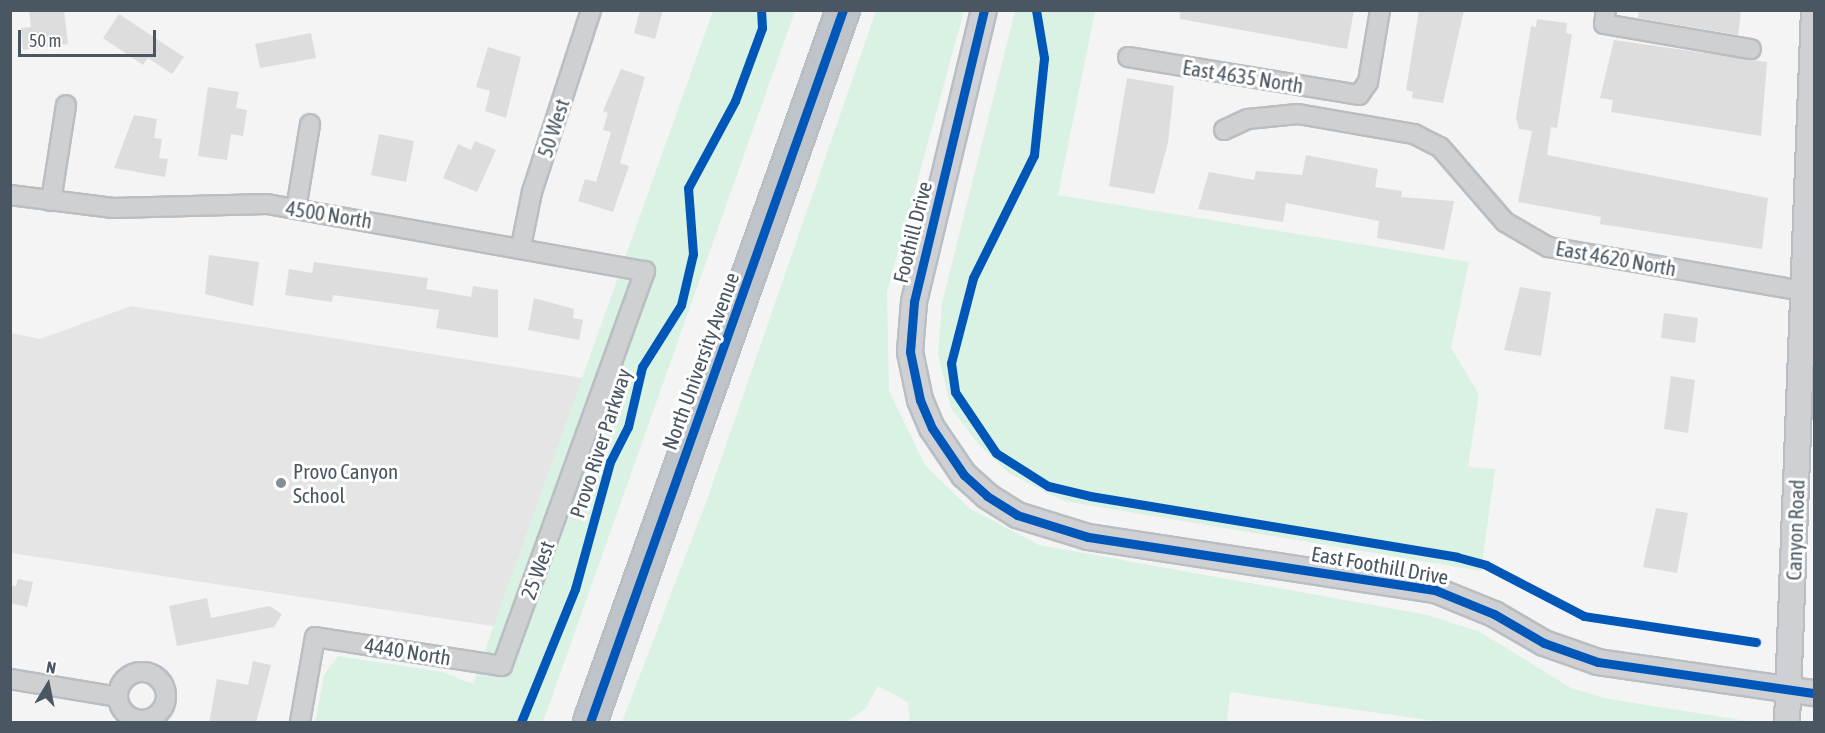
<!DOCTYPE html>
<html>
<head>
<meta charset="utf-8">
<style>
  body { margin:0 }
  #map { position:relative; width:1825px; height:733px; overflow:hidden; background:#f4f4f4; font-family:"Asap Condensed",sans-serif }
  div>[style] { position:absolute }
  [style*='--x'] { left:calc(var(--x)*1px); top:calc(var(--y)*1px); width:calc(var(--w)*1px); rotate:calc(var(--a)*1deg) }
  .education>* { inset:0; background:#e6e5e6 }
  .green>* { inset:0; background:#d9f2e3 }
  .building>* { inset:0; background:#ddddde }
  .roads { filter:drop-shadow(2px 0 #b9bec3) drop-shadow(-2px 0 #b9bec3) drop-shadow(0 2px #b9bec3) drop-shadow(0 -2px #b9bec3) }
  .street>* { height:18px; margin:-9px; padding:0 9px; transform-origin:9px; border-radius:9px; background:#ced0d2 }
  .street>.ring { margin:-9px; padding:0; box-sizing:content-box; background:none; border:18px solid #ced0d2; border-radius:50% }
  .secondary>* { height:24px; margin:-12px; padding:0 12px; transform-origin:12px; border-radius:12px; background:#ced0d4 }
  .highway>* { height:32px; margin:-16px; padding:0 16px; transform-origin:16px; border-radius:16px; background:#bec4c9 }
  .cycleway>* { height:9px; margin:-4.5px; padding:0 4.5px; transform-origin:4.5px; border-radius:4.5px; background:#0057b8 }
  .dots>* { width:16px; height:16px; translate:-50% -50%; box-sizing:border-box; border:3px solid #fff; border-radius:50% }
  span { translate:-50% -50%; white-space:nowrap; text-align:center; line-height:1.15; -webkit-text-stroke:6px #fff; paint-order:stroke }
  .street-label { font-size:21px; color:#4a5661 }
  .poi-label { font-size:21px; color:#4a5661 }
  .left { translate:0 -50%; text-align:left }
  .frame { position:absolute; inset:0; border:12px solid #4a5661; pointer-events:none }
  .north { position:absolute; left:18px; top:655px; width:60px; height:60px; -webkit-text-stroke:4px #fff; paint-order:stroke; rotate:10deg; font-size:16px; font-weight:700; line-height:24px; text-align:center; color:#4a5661 }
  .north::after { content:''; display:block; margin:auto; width:21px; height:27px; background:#4a5661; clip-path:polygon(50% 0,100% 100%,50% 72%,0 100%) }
  .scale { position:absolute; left:18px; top:30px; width:138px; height:27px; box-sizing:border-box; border:3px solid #4a5661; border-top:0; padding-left:8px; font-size:18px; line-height:21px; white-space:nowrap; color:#4a5661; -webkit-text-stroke:4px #fff; paint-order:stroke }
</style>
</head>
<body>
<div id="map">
  <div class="education">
    <i style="clip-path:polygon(131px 306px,589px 379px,499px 627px,11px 553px,10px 333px,40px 339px)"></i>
  </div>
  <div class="green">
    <i style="clip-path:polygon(713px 11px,795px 11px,543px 722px,315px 722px,324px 675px,338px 656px,443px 672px,473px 684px)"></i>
    <i style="clip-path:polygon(876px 11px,964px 11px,887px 292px,889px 391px,925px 465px,969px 508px,1039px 545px,1428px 615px,1480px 632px,1571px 688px,1609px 699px,1754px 722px,1443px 722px,1230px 692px,1227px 722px,910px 722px,908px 702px,878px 686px,866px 708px,847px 722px,622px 722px,708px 497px)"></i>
    <i style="clip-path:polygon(1015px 11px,1095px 11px,1058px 195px,1469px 262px,1451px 348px,1479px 394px,1468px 467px,1495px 469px,1481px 571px,1064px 501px,1010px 474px,980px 446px,951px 408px,938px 354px,942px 303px)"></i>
  </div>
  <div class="building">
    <i style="clip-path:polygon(29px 10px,64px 10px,68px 44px,23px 50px,21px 28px,31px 27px)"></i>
    <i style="clip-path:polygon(640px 10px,663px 10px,655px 39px,634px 33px)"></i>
    <i style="clip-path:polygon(1180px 10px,1354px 10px,1347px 49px,1180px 19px)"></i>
    <i style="clip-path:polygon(1419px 10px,1464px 10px,1443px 103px,1412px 98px,1413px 92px,1406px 90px)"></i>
    <i style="clip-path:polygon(1639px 10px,1733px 10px,1741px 13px,1738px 35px,1638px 18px)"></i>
    <i style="clip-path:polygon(119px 14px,184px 57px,172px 74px,148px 58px,143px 65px,103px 38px)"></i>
    <i style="clip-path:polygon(1537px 19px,1567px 23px,1566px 33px,1572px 34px,1557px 128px,1551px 127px,1547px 155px,1768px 198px,1762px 249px,1600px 224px,1601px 217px,1518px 202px,1532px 131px,1519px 129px,1516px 118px,1531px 26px,1536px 27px)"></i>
    <i style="clip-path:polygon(311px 33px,316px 58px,260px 68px,255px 44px)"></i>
    <i style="clip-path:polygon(1614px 40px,1767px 62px,1761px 136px,1611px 112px,1613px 100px,1600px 98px)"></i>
    <i style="clip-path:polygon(488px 47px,521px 57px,506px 118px,485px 111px,490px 91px,476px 87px)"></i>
    <i style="clip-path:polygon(621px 69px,645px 77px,620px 163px,629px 166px,613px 212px,578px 201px,585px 179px,596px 182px,611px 132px,603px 130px,608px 113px,603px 111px)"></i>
    <i style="clip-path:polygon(1127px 78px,1174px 86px,1168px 143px,1154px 194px,1109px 186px)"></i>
    <i style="clip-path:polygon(208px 87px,239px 92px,236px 108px,247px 110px,243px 136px,231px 134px,227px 160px,198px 156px)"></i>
    <i style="clip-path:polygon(134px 115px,157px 119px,154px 138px,162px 139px,159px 158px,168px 159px,165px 177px,114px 168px)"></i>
    <i style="clip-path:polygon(379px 134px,414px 141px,406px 182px,371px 175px)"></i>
    <i style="clip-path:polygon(475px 141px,496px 150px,477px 192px,443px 178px,458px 144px,471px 150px)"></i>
    <i style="clip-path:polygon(1306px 155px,1378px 169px,1375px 187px,1402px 191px,1401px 197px,1454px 201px,1444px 250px,1377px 238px,1379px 221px,1286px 203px,1283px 222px,1198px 209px,1209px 172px,1254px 180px,1256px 171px,1302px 175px)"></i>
    <i style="clip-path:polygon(209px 255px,259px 262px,253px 306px,205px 294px)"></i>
    <i style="clip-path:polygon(314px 262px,428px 278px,426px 289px,471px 297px,473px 286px,498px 290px,498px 338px,436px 328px,439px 310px,333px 295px,332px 302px,285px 295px,289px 269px,312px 273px)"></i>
    <i style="clip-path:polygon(1520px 287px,1551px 292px,1541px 356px,1504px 350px)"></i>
    <i style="clip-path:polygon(534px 298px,574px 309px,573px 318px,583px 320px,579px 340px,528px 330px)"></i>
    <i style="clip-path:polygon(1664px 313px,1698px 318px,1695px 343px,1661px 338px)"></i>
    <i style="clip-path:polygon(1671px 376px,1695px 380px,1688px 433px,1664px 429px)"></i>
    <i style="clip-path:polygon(1656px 508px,1688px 513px,1677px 573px,1643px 567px)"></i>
    <i style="clip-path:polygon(18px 579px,33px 582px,27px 607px,10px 603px,10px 585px,16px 586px)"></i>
    <i style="clip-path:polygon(207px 598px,211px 618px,269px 606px,282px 614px,274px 627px,177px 646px,169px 606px)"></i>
    <i style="clip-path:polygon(253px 661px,271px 665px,256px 723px,209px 723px,217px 679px,248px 685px)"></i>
  </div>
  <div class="roads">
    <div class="street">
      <i style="--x:1606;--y:10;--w:14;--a:98"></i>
      <i style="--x:1604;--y:24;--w:149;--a:9.7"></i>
      <i style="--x:1128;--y:57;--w:234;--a:9.3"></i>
      <i style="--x:1359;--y:95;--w:16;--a:-55"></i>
      <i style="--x:1368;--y:82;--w:73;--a:-80.5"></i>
      <i style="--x:1224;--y:130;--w:26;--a:-25"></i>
      <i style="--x:1248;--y:119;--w:50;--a:-5.7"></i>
      <i style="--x:1298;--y:114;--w:118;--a:9.8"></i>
      <i style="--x:1414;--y:134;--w:29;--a:27"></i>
      <i style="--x:1440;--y:147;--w:99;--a:49.1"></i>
      <i style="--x:1505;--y:222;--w:50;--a:30.2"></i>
      <i style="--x:1548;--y:247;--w:258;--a:9.8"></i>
      <i style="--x:10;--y:195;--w:104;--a:7.2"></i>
      <i style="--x:113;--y:208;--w:154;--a:-1.5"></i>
      <i style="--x:267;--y:204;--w:384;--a:10.1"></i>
      <i style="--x:645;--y:271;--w:420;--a:109.9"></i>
      <i style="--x:502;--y:666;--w:189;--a:-171.2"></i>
      <i style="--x:315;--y:637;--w:86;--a:100"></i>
      <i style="--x:51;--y:201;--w:97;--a:-81.1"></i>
      <i style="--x:296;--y:209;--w:86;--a:-80.6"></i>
      <i style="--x:521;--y:246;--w:55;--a:-78.5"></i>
      <i style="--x:532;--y:192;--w:191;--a:-72"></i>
      <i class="ring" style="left:118px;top:672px;width:30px;height:30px"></i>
      <i style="--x:10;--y:679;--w:109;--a:9.5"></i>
    </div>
    <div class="secondary">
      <i style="--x:984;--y:10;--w:300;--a:103.5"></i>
      <i style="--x:914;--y:302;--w:50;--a:94.6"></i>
      <i style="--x:910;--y:352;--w:49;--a:78.2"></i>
      <i style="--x:920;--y:400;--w:30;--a:67"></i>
      <i style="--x:932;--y:428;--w:57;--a:55.8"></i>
      <i style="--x:964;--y:475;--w:31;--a:42"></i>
      <i style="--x:987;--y:496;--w:36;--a:32"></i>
      <i style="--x:1017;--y:515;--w:74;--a:17.2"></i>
      <i style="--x:1088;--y:537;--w:351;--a:8.7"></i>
      <i style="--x:1435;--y:590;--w:64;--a:22.1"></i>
      <i style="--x:1494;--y:614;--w:58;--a:30.1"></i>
      <i style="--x:1544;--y:643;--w:57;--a:19.4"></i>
      <i style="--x:1598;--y:662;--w:218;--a:8.2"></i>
      <i style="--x:1787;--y:722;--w:713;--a:-87.83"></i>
    </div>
    <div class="highway">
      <i style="--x:590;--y:722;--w:756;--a:-70.44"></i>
    </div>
  </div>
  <div class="cycleway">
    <i style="--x:984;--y:10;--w:300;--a:103.5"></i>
    <i style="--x:914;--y:302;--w:50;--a:94.6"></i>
    <i style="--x:910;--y:352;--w:49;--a:78.2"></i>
    <i style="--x:920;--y:400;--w:30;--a:67"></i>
    <i style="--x:932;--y:428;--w:57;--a:55.8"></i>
    <i style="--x:964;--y:475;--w:31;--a:42"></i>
    <i style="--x:987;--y:496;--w:36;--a:32"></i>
    <i style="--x:1017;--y:515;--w:74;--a:17.2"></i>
    <i style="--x:1088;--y:537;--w:351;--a:8.7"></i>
    <i style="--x:1435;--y:590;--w:64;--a:22.1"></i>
    <i style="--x:1494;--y:614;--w:58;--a:30.1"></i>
    <i style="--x:1544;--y:643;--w:57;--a:19.4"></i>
    <i style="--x:1598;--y:662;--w:218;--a:8.2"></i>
    <i style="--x:1036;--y:10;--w:49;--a:80.5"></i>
    <i style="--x:1044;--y:58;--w:98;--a:95.9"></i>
    <i style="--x:1034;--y:155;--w:137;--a:116.4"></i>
    <i style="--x:973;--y:278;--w:88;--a:104.5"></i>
    <i style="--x:951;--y:363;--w:29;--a:82"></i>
    <i style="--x:955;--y:392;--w:73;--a:56.1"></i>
    <i style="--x:996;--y:453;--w:62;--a:32.4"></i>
    <i style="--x:1048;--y:486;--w:43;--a:13.4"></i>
    <i style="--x:1090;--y:496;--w:372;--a:9.4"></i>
    <i style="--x:1457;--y:557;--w:30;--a:15"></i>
    <i style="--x:1486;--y:565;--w:110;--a:27.5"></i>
    <i style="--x:1584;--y:616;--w:174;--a:8.6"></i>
    <i style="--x:521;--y:722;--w:144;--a:-67.9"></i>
    <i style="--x:575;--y:589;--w:132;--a:-74.6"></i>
    <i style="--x:610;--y:462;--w:39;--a:-63"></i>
    <i style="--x:628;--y:427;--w:62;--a:-76.9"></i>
    <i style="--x:642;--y:367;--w:73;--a:-57.8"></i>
    <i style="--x:681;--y:305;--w:52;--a:-76.8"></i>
    <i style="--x:693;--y:254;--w:66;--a:-94.3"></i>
    <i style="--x:688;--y:188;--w:99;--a:-61.6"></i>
    <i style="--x:735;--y:101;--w:78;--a:-69.7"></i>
    <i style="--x:762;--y:28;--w:18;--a:-93"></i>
    <i style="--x:590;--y:722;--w:756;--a:-70.44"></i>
  </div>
  <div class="dots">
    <i style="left:281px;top:483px;background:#868d94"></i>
  </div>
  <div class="street-label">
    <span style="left:1243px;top:76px;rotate:9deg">East 4635 North</span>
    <span style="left:553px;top:128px;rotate:-72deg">50 West</span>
    <span style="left:329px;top:214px;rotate:9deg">4500 North</span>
    <span style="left:912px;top:232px;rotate:-76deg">Foothill Drive</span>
    <span style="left:1616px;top:258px;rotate:10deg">East 4620 North</span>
    <span style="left:700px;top:361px;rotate:-70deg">North University Avenue</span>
    <span style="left:600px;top:443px;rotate:-72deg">Provo River Parkway</span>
    <span style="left:1795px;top:530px;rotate:-88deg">Canyon Road</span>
    <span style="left:1380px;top:565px;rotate:10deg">East Foothill Drive</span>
    <span style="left:537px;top:570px;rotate:-70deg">25 West</span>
    <span style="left:408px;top:651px;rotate:9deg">4440 North</span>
  </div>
  <div class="poi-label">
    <span class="left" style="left:293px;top:483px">Provo Canyon<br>School</span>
  </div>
  <div class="frame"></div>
  <div class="north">N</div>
  <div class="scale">50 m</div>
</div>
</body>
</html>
